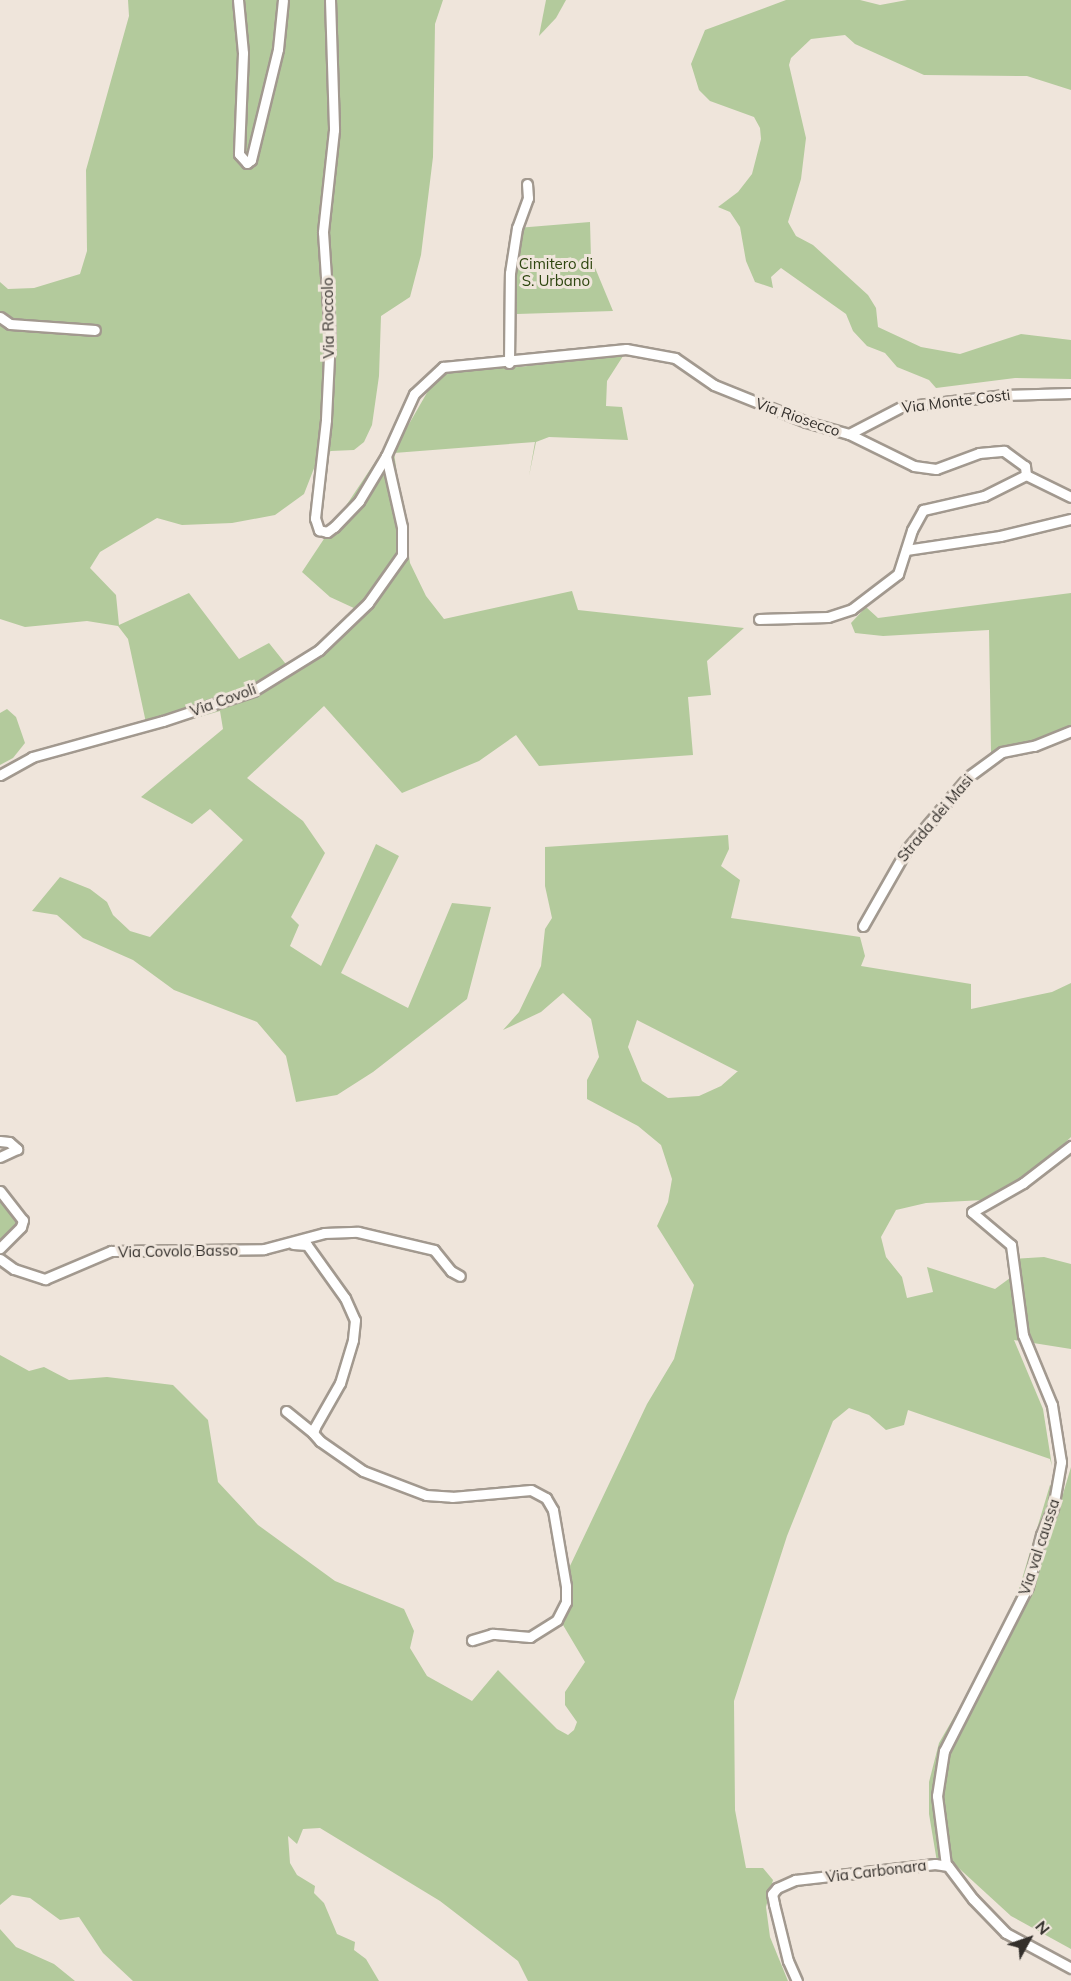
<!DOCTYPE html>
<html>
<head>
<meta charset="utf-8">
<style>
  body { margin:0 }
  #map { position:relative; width:1071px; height:1981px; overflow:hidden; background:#efe5db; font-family:Mulish,sans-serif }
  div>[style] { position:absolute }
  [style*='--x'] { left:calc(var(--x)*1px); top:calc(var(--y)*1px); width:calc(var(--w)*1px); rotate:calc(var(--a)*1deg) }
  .green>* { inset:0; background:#b3ca9c }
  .roads { filter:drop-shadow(2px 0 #a2998f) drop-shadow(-2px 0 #a2998f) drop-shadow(0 2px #a2998f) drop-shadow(0 -2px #a2998f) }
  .minor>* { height:9px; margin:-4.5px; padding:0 4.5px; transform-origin:4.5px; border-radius:4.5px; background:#fff }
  span { translate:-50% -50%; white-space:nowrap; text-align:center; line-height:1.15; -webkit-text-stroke:6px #efe5db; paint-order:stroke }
  .park-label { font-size:15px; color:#2f4610 }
  .street-label { font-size:15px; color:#332f2b }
  .north { position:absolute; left:999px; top:1909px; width:60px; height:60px; -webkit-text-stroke:4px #efe5db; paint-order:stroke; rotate:50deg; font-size:16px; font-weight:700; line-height:24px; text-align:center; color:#332f2b }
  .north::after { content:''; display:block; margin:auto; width:21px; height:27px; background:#332f2b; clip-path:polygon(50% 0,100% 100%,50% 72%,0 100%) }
</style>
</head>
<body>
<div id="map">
  <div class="green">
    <i style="clip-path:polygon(128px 0,443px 0,435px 24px,433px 157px,421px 255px,410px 297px,381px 316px,379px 376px,372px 425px,364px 442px,354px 450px,331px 451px,318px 458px,304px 494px,275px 515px,232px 523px,182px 525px,157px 518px,100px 552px,90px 568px,116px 595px,119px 625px,189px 593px,239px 659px,269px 643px,289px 668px,356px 609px,330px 597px,302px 572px,381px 453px,394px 450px,432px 384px,443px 375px,464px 368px,520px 367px,625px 353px,607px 381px,606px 406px,622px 407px,628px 440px,549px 437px,536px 442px,529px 476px,535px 442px,394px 453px,410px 563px,426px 596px,444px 619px,572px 591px,578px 610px,744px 628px,707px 661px,711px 695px,688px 697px,693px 755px,539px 766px,516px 735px,479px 761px,402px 793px,324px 706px,247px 778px,303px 821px,325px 853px,291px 917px,299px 925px,290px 946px,321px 966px,376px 844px,399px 856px,341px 973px,408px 1008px,452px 903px,491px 907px,467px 999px,373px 1072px,337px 1095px,296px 1102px,286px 1056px,257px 1022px,174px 990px,133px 960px,83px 938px,57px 915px,32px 911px,60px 877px,90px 889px,107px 902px,113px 915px,130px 931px,150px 937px,243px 840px,210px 809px,192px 824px,141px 797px,223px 729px,220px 711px,148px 732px,128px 639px,118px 626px,87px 621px,25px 627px,0 619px,0 282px,8px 289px,34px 288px,80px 274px,87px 251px,86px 170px,129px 16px)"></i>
    <i style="clip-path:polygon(546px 0,566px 0,556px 18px,539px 36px)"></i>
    <i style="clip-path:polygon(786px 0,860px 0,880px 5px,907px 0,1071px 0,1071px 90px,1027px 76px,924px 75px,855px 44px,845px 35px,811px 39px,791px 58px,789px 65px,806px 138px,801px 179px,788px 222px,796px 236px,813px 245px,868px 295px,876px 308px,878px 327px,921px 347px,960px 354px,1021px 334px,1071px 340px,1071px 379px,1015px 378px,936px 388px,929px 380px,897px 367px,885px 353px,867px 346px,853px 331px,846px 314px,781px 268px,771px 277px,773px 288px,755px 282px,746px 261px,740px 227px,730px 212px,718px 207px,738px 192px,752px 174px,761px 139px,760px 128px,754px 117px,710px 101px,699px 90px,691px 64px,705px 30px)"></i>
    <i style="clip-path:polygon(590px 222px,591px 258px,613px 311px,517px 314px,517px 228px)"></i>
    <i style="clip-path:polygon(1071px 593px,1071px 734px,997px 760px,991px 752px,989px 630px,883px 636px,855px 633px,851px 623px,866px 607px,878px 618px)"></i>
    <i style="clip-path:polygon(7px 709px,16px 717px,25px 743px,13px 758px,0 765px,0 713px)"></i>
    <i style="clip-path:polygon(evenodd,728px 835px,729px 849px,721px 866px,740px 880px,731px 918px,860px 937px,865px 956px,861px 966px,971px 984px,971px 1009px,1052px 992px,1071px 983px,1071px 1137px,1042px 1165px,984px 1200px,926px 1203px,896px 1210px,881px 1237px,886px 1257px,902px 1277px,907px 1298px,933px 1292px,927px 1267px,995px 1289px,1010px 1278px,1012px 1259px,1044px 1257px,1071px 1264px,1071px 1349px,1014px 1340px,1043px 1409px,1052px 1466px,1050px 1459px,908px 1410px,904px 1425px,886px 1430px,869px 1415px,849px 1408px,833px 1421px,787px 1536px,734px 1701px,735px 1810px,746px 1868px,763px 1868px,773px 1880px,766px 1907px,770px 1937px,788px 1981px,528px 1981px,518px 1961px,440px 1901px,320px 1828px,303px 1829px,297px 1844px,288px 1836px,290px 1863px,297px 1875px,315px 1886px,314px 1893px,324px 1903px,337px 1934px,355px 1942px,354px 1950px,366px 1959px,379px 1981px,133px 1981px,103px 1953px,79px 1917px,60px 1920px,30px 1898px,12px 1895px,0 1905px,0 1355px,29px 1371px,44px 1367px,69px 1380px,107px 1377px,173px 1385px,208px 1420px,218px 1482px,258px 1525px,335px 1581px,404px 1609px,414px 1631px,410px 1648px,427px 1676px,472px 1701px,498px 1670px,557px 1729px,568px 1735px,574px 1730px,577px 1722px,565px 1705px,565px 1692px,585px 1662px,563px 1625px,570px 1566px,647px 1404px,674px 1359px,694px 1285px,657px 1226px,668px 1202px,672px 1179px,661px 1145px,638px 1126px,587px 1099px,587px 1080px,599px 1057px,591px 1019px,563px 993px,541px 1012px,503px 1030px,519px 1012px,541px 966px,545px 929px,552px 918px,545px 886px,545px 847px,728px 835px,637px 1020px,737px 1071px,738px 1071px,721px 1086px,699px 1096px,668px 1098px,642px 1081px,628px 1047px,637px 1020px)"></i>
    <i style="clip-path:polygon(0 1194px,25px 1215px,0 1251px)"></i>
    <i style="clip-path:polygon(1071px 1467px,1071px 1949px,1011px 1916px,951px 1861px,937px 1862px,929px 1814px,929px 1782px,939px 1743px,980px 1672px,1019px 1589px,1050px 1485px,1063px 1494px)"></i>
    <i style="clip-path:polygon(0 1929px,16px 1947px,54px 1964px,75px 1981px,0 1981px)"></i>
  </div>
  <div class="roads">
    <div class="minor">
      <i style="--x:238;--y:0;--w:53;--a:84.6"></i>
      <i style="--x:243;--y:53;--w:101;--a:92.3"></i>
      <i style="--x:239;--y:154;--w:12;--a:48"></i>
      <i style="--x:247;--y:163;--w:5;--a:-37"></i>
      <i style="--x:251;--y:160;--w:114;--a:-76.3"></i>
      <i style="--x:278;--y:49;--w:49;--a:-84.2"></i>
      <i style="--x:330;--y:0;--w:130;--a:88.2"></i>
      <i style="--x:334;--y:130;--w:103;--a:96.2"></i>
      <i style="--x:323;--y:232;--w:105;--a:86.2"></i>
      <i style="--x:330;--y:337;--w:83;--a:92.8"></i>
      <i style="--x:326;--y:420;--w:99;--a:96.4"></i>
      <i style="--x:315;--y:518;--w:13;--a:72"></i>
      <i style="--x:319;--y:530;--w:8;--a:14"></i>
      <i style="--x:327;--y:532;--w:9;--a:-36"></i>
      <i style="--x:334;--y:527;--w:36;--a:-46"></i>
      <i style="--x:359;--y:501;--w:52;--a:-59"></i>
      <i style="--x:386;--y:456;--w:68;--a:-65.7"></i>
      <i style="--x:414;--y:394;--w:40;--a:-43"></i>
      <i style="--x:443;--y:367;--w:184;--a:-5.6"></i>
      <i style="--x:626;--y:349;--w:50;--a:10.4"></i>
      <i style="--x:675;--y:358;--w:47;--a:34.7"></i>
      <i style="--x:714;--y:385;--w:99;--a:21.9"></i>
      <i style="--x:806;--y:422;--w:45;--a:15.6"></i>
      <i style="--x:849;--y:434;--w:72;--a:26.2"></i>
      <i style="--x:914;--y:466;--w:22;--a:8"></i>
      <i style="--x:936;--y:469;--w:46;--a:-20.4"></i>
      <i style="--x:979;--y:453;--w:25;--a:-5"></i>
      <i style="--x:1004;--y:451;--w:26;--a:36"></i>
      <i style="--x:1025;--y:466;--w:9;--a:84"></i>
      <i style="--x:1026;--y:475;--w:50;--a:26.1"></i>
      <i style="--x:0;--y:317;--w:12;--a:35"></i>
      <i style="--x:10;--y:324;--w:85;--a:4"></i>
      <i style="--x:509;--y:363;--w:90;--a:-89.4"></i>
      <i style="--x:510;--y:273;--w:46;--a:-81.2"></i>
      <i style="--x:517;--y:228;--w:32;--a:-70"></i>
      <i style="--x:528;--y:198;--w:14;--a:-94"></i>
      <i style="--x:849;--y:434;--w:59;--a:-27.4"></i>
      <i style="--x:901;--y:407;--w:104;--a:-6.6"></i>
      <i style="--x:1004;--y:395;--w:67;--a:-1.7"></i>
      <i style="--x:906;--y:550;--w:95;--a:-8.5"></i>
      <i style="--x:1000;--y:536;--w:73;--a:-13.5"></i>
      <i style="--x:759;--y:619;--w:69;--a:-1.7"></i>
      <i style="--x:828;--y:617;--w:25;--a:-18"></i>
      <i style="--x:852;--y:609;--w:58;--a:-37.3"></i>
      <i style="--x:898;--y:574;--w:46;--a:-72.3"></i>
      <i style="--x:912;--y:530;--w:23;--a:-61"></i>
      <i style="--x:923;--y:510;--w:63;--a:-12.9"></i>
      <i style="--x:984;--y:496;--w:47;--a:-26.6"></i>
      <i style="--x:0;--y:775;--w:37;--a:-29"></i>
      <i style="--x:32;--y:757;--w:136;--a:-15.4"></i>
      <i style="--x:163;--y:721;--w:95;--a:-18.4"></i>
      <i style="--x:253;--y:691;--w:78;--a:-31.8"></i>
      <i style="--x:319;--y:650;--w:68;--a:-43.8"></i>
      <i style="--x:368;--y:603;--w:59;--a:-54.7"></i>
      <i style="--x:402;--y:555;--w:28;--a:-90"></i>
      <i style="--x:402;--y:527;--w:73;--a:-102.7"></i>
      <i style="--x:863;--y:926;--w:89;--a:-60.3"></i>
      <i style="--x:907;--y:849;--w:94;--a:-49.7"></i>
      <i style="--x:968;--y:777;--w:42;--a:-36.3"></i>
      <i style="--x:1002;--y:752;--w:33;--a:-11"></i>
      <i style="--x:1034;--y:746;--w:40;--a:-22"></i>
      <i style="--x:0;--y:1141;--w:9;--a:6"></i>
      <i style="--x:9;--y:1142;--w:11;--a:41"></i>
      <i style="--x:17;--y:1149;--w:19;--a:155"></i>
      <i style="--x:0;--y:1191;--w:37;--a:52"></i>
      <i style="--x:23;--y:1220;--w:7;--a:106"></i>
      <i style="--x:21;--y:1227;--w:30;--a:135"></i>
      <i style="--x:293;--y:1244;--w:14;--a:4"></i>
      <i style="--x:307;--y:1245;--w:65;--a:54.4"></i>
      <i style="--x:345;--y:1298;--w:24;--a:66"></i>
      <i style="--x:355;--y:1320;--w:20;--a:96"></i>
      <i style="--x:353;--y:1340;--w:45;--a:106.8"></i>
      <i style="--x:340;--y:1383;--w:51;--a:119.6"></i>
      <i style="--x:315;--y:1427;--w:6;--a:108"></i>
      <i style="--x:313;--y:1433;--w:11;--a:49"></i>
      <i style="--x:320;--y:1441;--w:52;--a:34.9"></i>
      <i style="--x:363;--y:1471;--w:67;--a:20.9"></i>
      <i style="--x:426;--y:1495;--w:26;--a:4"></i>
      <i style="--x:452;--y:1497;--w:79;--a:-5.1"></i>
      <i style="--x:531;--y:1490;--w:17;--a:28"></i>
      <i style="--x:546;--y:1498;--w:14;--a:60"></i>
      <i style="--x:553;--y:1510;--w:77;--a:80.3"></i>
      <i style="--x:566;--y:1586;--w:16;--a:90"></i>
      <i style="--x:566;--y:1602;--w:20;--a:117"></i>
      <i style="--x:557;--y:1620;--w:32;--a:148"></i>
      <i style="--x:530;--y:1637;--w:38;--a:-175"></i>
      <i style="--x:492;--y:1634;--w:21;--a:163"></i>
      <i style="--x:0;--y:1259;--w:17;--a:36"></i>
      <i style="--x:14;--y:1269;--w:33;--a:18"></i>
      <i style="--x:45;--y:1279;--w:72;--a:-23"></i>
      <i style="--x:111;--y:1251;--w:153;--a:-0.7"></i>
      <i style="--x:264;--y:1249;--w:62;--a:-14.9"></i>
      <i style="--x:324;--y:1233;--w:34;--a:-2"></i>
      <i style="--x:358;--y:1232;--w:78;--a:13.3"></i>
      <i style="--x:434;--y:1250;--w:27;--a:51"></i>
      <i style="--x:451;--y:1271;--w:10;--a:29"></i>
      <i style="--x:286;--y:1411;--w:35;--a:39"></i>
      <i style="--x:946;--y:1865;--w:70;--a:-97.4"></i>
      <i style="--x:937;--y:1796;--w:46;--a:-81.2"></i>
      <i style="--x:944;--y:1751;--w:185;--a:-63"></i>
      <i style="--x:1028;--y:1586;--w:53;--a:-75.7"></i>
      <i style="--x:1041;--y:1535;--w:30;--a:-66"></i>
      <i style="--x:1053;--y:1508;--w:47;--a:-80.1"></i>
      <i style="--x:1061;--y:1462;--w:58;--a:-99"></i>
      <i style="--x:1052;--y:1405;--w:76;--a:-112.5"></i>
      <i style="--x:1023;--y:1335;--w:91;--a:-97.6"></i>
      <i style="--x:1011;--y:1245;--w:51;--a:-139.8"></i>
      <i style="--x:972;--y:1212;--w:59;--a:-29.6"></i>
      <i style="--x:1023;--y:1183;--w:61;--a:-37.6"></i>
      <i style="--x:797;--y:1981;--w:22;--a:-114"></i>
      <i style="--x:788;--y:1961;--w:59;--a:-103.8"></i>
      <i style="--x:774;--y:1904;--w:10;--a:-101"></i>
      <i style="--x:772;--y:1894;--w:8;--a:-50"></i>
      <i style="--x:777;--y:1888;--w:20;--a:-24"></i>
      <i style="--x:795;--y:1880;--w:141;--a:-6.5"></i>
      <i style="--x:935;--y:1864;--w:13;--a:9"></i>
      <i style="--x:948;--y:1866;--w:41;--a:52.9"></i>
      <i style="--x:973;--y:1899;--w:47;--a:45.9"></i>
      <i style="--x:1006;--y:1933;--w:74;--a:28.3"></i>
    </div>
  </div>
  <div class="park-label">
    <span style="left:556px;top:272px">Cimitero di<br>S. Urbano</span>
  </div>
  <div class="street-label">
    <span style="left:328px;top:318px;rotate:-91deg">Via Roccolo</span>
    <span style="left:956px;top:401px;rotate:-7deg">Via Monte Costi</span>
    <span style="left:798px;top:417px;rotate:19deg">Via Riosecco</span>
    <span style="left:223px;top:700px;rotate:-20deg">Via Covoli</span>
    <span style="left:935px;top:818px;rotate:-50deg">Strada dei Masi</span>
    <span style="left:178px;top:1251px;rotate:-1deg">Via Covolo Basso</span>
    <span style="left:1039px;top:1547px;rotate:-72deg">Via val caussa</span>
    <span style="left:876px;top:1871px;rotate:-7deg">Via Carbonara</span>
  </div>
  <div class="north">N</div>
</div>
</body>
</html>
